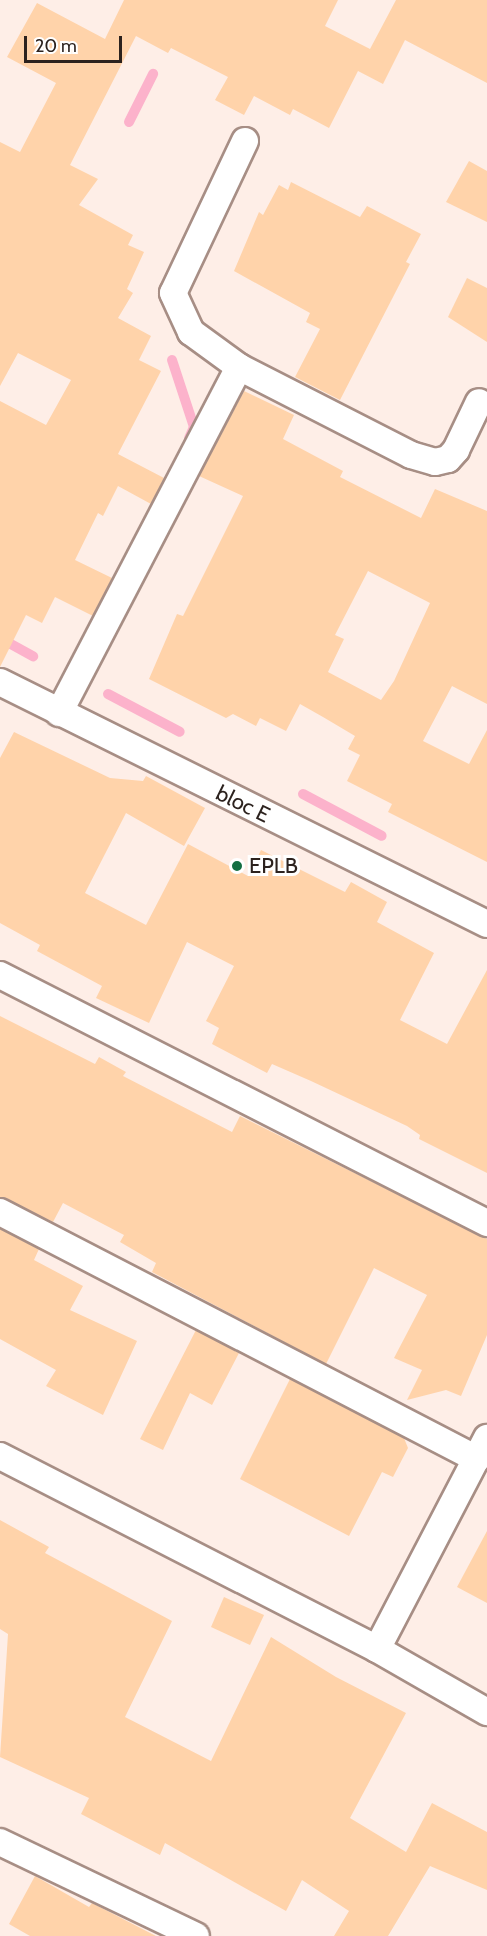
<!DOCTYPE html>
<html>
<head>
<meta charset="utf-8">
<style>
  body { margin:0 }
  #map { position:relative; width:487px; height:1936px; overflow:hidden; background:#feeee7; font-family:Cabin,sans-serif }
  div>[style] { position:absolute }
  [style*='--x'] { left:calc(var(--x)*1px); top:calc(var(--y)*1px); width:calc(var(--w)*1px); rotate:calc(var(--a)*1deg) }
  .stream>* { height:10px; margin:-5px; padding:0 5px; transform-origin:5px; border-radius:5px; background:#fcb2cb }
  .building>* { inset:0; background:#ffd3aa }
  .roads { filter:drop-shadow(2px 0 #a78e85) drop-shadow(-2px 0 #a78e85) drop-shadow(0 2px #a78e85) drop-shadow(0 -2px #a78e85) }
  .street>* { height:26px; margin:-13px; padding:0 13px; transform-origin:13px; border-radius:13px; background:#fff }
  .dots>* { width:16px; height:16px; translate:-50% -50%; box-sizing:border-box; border:3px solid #fff; border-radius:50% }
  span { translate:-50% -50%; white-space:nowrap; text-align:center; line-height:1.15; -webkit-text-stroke:6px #fff; paint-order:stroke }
  .street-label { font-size:22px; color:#2c221e }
  .poi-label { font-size:22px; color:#2c221e }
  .left { translate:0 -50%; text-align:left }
  .scale { position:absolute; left:24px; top:36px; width:98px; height:27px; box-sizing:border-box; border:3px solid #2c221e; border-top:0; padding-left:8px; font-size:18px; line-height:21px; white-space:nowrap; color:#2c221e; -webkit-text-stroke:4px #fff; paint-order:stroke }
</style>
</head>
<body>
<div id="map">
  <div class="stream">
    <i style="--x:129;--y:122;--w:54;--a:-63.4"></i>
    <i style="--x:172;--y:360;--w:71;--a:71.8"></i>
    <i style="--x:194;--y:427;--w:12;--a:114"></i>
    <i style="--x:0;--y:638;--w:38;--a:29"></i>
    <i style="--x:108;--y:694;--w:81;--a:27.8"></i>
    <i style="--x:303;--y:794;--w:89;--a:28"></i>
  </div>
  <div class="building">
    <i style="clip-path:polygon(124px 0,338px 0,325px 26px,370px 49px,396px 0,487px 0,487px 83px,405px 40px,383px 84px,358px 71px,329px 128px,293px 109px,290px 115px,254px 96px,244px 115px,215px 100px,228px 77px,171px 48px,168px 53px,136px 36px,70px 165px,98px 179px,79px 205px,133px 235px,128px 245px,144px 252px,127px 289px,133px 293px,118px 318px,151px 336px,139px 360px,161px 371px,118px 454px,164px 478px,151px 504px,118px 486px,103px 516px,98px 513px,75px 560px,112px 578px,93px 616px,55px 597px,42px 623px,26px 615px,0 667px,0 401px,46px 425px,71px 380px,18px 353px,0 386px,0 142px,20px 152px,56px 83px,7px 57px,37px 3px,105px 39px)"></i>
    <i style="clip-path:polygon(469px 161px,487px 171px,487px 222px,446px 202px)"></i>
    <i style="clip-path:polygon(291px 182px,360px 217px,367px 206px,421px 234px,406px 262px,410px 264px,340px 400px,295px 377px,320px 329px,306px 322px,310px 313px,234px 271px,259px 212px,263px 215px,279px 185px,288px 190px)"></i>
    <i style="clip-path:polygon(467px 278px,487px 288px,487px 342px,448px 317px)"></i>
    <i style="clip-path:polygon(evenodd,244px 391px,294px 415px,283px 439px,343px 471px,340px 477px,421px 518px,435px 489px,487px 511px,487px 704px,452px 686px,423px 741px,469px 764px,487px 730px,487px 862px,388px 812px,392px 804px,347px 781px,360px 755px,348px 749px,355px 736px,323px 717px,300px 704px,286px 731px,260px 718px,256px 726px,233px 714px,226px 718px,149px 679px,177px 614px,183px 616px,243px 496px,199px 476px,244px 391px,368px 571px,430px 603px,394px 681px,381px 700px,328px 672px,344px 639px,335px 635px,368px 571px)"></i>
    <i style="clip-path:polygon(14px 732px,110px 778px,143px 781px,146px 776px,205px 808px,184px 846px,126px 813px,85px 893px,146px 925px,188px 844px,248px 876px,261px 850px,345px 892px,351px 882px,387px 902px,377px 922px,434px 953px,400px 1020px,447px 1044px,487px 970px,487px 1173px,419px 1139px,420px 1135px,407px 1126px,311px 1081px,272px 1064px,267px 1073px,212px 1044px,219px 1028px,206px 1021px,234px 966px,187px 942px,149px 1023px,96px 998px,102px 986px,37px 951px,40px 945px,0 923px,0 758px)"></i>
    <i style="clip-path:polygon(0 1016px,95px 1064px,99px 1057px,126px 1072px,123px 1076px,232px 1132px,240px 1116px,487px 1239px,487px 1335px,461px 1396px,446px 1390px,407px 1400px,422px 1370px,394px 1358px,427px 1295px,374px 1268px,326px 1364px,152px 1272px,156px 1263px,120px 1242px,124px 1235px,63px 1203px,53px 1222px,0 1197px)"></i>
    <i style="clip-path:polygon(0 1229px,39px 1249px,34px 1260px,83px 1286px,70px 1310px,137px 1341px,103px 1415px,46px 1386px,56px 1370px,0 1339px)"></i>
    <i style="clip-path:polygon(196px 1330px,239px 1353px,212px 1405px,190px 1393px,163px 1450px,140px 1439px)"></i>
    <i style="clip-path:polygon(290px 1379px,404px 1438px,408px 1448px,393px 1477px,382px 1472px,349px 1536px,240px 1479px)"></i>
    <i style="clip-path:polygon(0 1520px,49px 1547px,45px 1553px,172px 1621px,125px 1717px,211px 1761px,271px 1637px,336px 1677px,406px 1713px,350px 1818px,406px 1852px,432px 1803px,487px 1832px,487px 1890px,430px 1866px,388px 1936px,334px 1936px,349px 1911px,302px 1880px,286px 1911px,165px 1843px,160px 1855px,81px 1814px,89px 1798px,0 1757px,8px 1634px,0 1629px)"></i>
    <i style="clip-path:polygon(487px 1531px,487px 1603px,457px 1587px)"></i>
    <i style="clip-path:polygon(224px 1597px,264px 1615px,250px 1645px,211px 1627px)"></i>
    <i style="clip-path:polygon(35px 1876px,89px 1907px,92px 1903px,156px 1936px,30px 1936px,9px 1924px)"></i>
  </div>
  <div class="roads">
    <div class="street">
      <i style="--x:245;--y:141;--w:168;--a:115.3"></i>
      <i style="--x:173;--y:293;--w:43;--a:65.2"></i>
      <i style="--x:191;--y:332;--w:59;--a:36.1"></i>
      <i style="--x:239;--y:367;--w:193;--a:27.1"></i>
      <i style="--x:411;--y:455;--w:25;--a:16"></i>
      <i style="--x:435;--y:462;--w:13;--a:-13"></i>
      <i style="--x:448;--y:459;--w:12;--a:-48"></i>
      <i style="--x:456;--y:450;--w:53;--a:-64.4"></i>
      <i style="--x:0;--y:682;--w:544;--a:26.42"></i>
      <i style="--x:59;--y:713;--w:390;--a:-62.5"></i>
      <i style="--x:0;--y:975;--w:547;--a:26.99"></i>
      <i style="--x:0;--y:1212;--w:537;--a:27.38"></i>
      <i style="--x:0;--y:1456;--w:424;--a:27.1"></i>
      <i style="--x:377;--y:1649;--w:127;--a:29.8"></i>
      <i style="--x:377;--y:1649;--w:238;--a:-62.5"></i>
      <i style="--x:0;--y:1842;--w:217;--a:25.6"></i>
    </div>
  </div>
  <div class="dots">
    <i style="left:237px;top:866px;background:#136e42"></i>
  </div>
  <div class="street-label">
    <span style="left:243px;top:804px;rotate:26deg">bloc E</span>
  </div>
  <div class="poi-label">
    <span class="left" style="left:249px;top:866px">EPLB</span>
  </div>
  <div class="scale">20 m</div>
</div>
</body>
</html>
